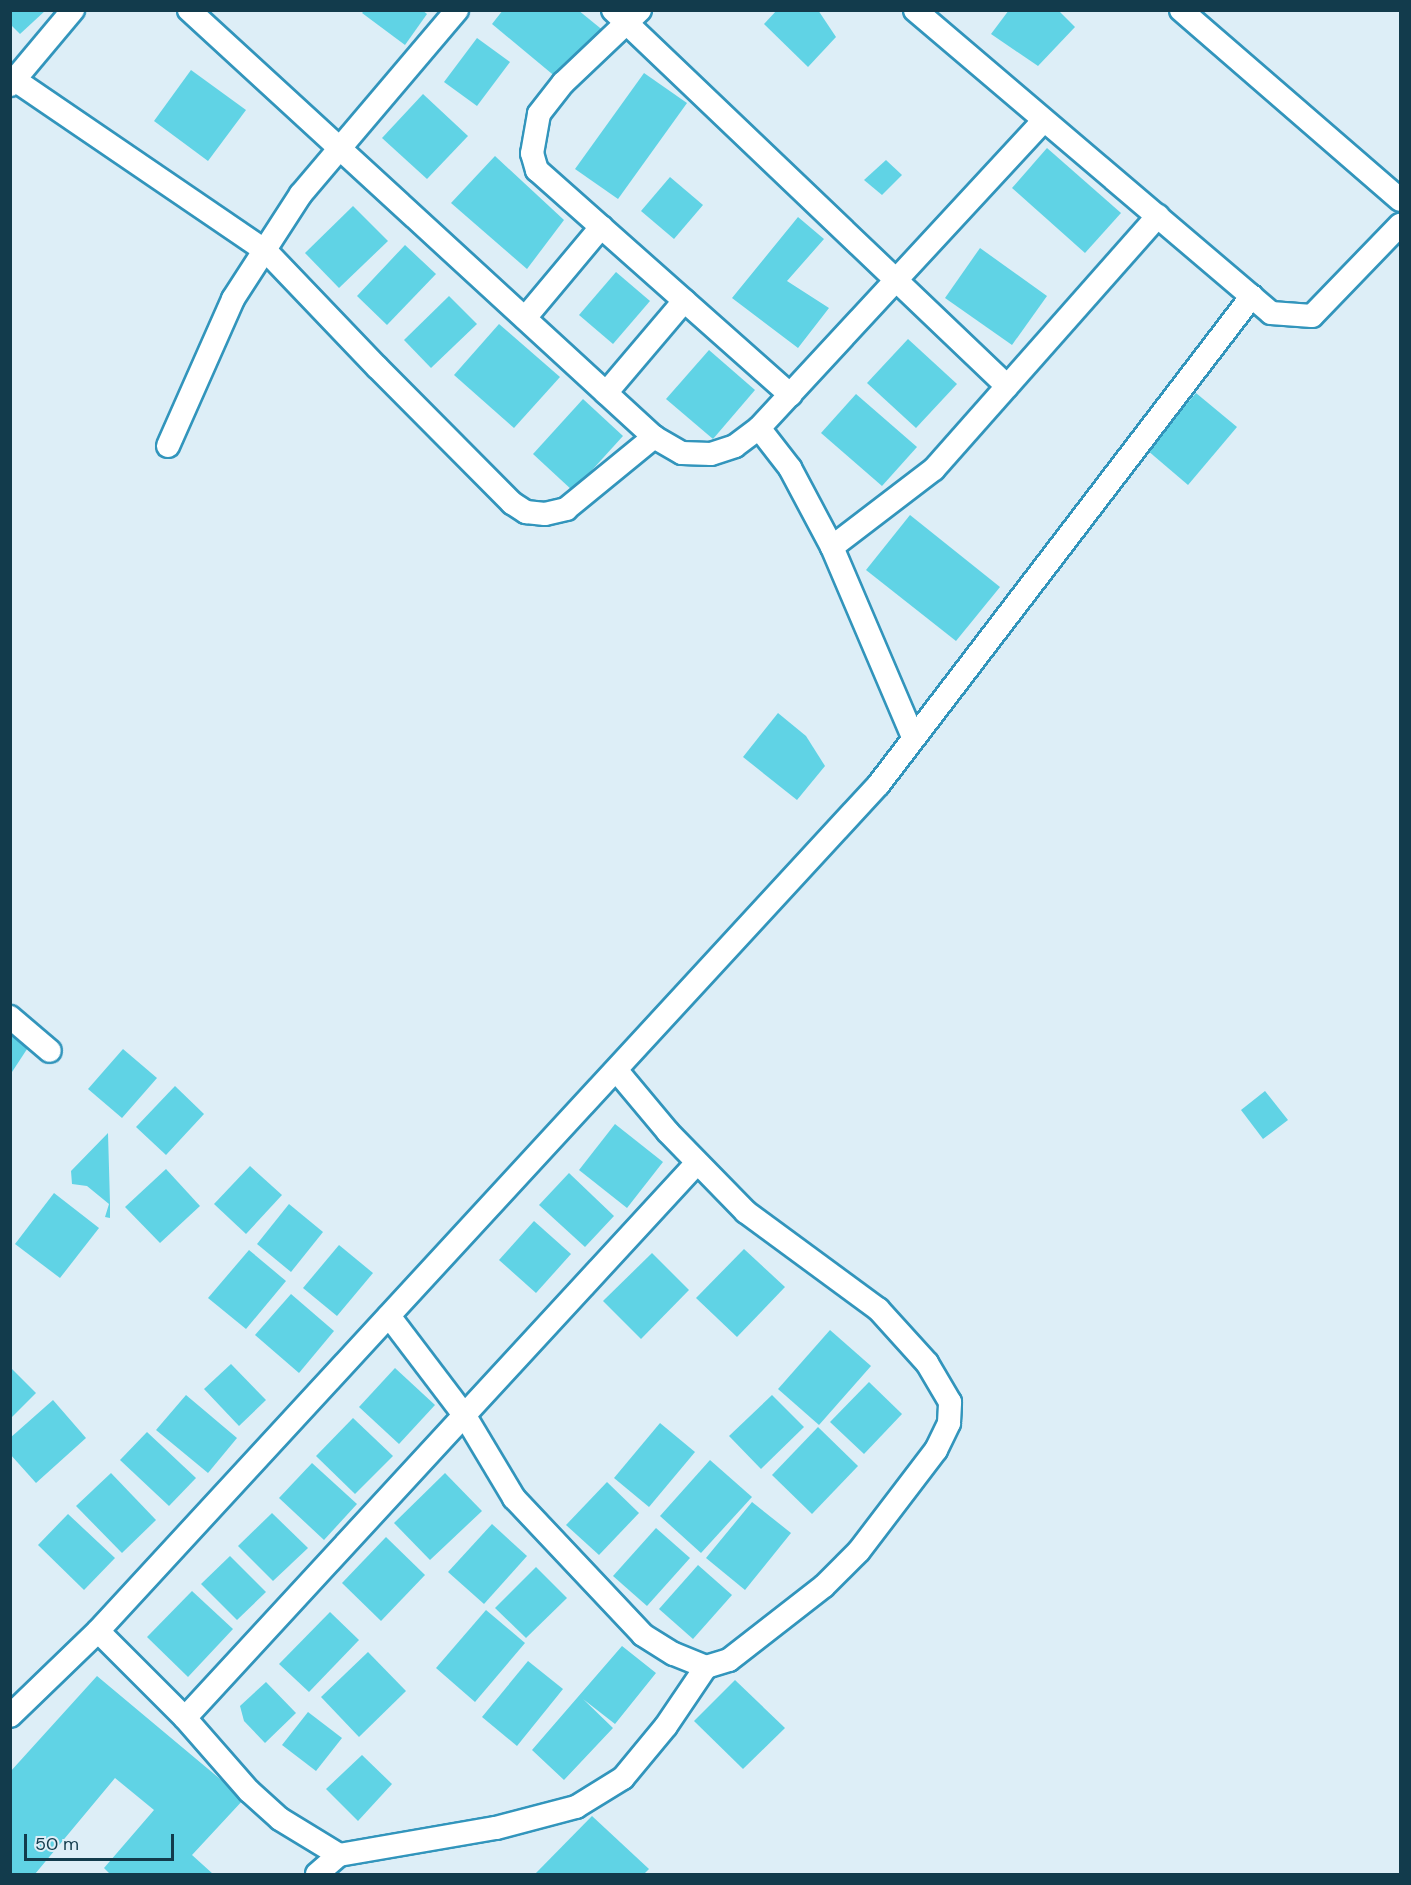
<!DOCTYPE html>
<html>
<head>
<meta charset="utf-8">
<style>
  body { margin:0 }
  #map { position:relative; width:1411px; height:1885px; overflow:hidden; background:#ddeef7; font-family:"DM Sans",sans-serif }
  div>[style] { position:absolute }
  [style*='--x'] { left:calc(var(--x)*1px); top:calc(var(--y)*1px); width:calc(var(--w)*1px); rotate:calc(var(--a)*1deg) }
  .building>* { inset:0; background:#60d3e5 }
  .roads { filter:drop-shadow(2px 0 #3295bc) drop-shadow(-2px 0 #3295bc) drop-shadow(0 2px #3295bc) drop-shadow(0 -2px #3295bc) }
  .minor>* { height:22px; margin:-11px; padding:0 11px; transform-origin:11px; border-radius:11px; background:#fff }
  span { translate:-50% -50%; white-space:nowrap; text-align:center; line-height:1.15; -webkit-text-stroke:4.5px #ddeef7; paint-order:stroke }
  .frame { position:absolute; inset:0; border:12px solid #123b4c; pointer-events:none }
  .scale { position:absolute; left:24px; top:1834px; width:150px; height:27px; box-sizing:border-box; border:3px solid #123b4c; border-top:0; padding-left:8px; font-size:18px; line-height:21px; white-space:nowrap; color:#123b4c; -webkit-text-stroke:4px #ddeef7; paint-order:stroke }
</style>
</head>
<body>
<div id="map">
  <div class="building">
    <i style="clip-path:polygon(10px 10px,46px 10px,20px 34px,10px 24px)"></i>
    <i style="clip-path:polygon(365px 10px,422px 10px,427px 14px,405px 45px,362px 13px)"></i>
    <i style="clip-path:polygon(503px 10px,578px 10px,605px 32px,563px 83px,492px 24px)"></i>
    <i style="clip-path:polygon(777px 10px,818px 10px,836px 37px,808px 67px,764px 24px)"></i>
    <i style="clip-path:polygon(1009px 10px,1058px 10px,1075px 27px,1038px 66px,991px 34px)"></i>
    <i style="clip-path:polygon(477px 38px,510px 62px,477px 106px,444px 82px)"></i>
    <i style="clip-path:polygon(191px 70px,246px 110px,208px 161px,154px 121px)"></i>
    <i style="clip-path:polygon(644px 73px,687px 103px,618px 199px,575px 169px)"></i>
    <i style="clip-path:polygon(423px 94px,468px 136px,427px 179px,382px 138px)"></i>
    <i style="clip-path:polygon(1047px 148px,1121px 213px,1085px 253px,1012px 188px)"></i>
    <i style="clip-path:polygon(495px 156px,564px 220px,527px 269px,451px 203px)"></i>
    <i style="clip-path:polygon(886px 160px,902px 175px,882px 195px,864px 180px)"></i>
    <i style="clip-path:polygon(670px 177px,703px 205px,674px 239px,641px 211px)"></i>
    <i style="clip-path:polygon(353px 206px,388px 241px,339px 288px,305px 253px)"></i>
    <i style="clip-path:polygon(798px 217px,824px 239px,787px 281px,829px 308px,798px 348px,732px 298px)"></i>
    <i style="clip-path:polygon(405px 245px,436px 274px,387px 325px,357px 296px)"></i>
    <i style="clip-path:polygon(980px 248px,1047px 296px,1012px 345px,945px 298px)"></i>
    <i style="clip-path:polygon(616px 272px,650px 301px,613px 344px,579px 315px)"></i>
    <i style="clip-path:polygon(449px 296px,477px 324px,431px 368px,404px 340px)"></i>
    <i style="clip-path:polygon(499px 324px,560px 377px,514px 428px,454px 375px)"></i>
    <i style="clip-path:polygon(908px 339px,957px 384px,916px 428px,867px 383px)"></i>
    <i style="clip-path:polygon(709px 350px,755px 390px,713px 439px,666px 399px)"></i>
    <i style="clip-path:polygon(1196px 393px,1237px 427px,1188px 485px,1147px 450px)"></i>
    <i style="clip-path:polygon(856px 394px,917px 447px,882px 486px,821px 433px)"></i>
    <i style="clip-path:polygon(583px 399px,623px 436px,573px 491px,533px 454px)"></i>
    <i style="clip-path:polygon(910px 515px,1000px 587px,956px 641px,866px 570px)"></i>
    <i style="clip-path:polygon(778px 713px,806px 736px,825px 766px,797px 800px,743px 757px)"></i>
    <i style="clip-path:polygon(10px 1030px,31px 1043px,10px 1075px)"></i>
    <i style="clip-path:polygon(123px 1049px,157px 1078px,122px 1118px,88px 1089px)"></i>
    <i style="clip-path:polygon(175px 1086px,204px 1114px,166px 1155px,136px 1127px)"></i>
    <i style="clip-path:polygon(1265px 1091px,1288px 1120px,1263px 1139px,1241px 1110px)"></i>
    <i style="clip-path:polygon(615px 1124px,663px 1162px,627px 1208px,579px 1170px)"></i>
    <i style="clip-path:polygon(108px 1133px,110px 1203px,110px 1218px,105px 1217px,109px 1204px,87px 1186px,72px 1184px,71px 1171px)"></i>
    <i style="clip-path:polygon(250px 1166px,282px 1195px,246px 1234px,214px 1204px)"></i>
    <i style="clip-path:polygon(166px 1169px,200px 1206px,160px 1243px,125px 1207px)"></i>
    <i style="clip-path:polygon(569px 1173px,614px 1216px,585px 1247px,539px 1205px)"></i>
    <i style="clip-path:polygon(54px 1193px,99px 1228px,60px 1278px,15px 1244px)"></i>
    <i style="clip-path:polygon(289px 1204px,323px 1232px,291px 1272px,257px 1244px)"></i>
    <i style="clip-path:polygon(534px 1221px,571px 1254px,536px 1293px,499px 1260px)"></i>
    <i style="clip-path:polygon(339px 1245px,373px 1273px,337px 1316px,303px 1288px)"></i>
    <i style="clip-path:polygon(744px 1249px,785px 1287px,737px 1337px,696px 1298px)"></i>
    <i style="clip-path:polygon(249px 1250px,286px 1281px,246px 1329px,208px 1298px)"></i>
    <i style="clip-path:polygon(652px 1253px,689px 1290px,641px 1339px,603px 1301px)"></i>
    <i style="clip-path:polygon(291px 1294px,334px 1331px,299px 1373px,255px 1335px)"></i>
    <i style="clip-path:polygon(830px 1330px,871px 1366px,819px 1425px,778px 1389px)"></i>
    <i style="clip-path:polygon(231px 1364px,266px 1400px,239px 1426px,204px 1389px)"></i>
    <i style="clip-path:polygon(10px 1367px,36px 1393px,10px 1419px)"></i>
    <i style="clip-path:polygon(395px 1368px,435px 1405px,399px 1444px,359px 1407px)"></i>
    <i style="clip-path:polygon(869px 1382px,902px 1414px,864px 1454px,830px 1422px)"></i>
    <i style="clip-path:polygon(186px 1395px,237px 1438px,208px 1473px,156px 1430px)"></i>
    <i style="clip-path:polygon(772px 1395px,804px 1427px,761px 1469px,729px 1436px)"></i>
    <i style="clip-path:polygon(53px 1400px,86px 1438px,36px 1483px,10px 1454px,10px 1438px)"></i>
    <i style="clip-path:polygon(353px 1418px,393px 1456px,355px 1494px,316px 1456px)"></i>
    <i style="clip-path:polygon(660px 1423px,695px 1452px,649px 1507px,614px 1478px)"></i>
    <i style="clip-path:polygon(818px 1427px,858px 1466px,812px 1514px,772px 1475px)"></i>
    <i style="clip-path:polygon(147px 1432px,196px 1478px,169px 1506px,120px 1460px)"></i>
    <i style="clip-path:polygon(710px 1460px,752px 1497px,701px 1553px,660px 1516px)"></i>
    <i style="clip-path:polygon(312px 1463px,357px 1504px,324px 1540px,279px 1498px)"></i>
    <i style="clip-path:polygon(111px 1473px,156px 1520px,122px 1553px,76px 1506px)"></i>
    <i style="clip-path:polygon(445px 1473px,482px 1511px,430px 1560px,394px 1523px)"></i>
    <i style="clip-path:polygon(607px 1482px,639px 1513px,599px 1555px,566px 1525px)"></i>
    <i style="clip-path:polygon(752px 1502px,791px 1533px,745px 1590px,706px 1558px)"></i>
    <i style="clip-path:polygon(272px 1513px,308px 1548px,273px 1581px,238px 1546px)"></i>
    <i style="clip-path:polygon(68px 1514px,115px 1558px,84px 1590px,38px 1545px)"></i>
    <i style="clip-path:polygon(492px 1524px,527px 1556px,484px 1604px,448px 1572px)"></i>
    <i style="clip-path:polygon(656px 1528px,690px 1558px,647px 1606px,613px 1576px)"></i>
    <i style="clip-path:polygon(386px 1537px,425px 1575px,381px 1621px,342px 1583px)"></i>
    <i style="clip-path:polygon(230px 1556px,266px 1592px,237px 1620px,201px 1584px)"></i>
    <i style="clip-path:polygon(698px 1565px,732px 1595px,693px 1639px,659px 1609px)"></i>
    <i style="clip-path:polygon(536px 1567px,567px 1598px,526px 1638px,495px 1608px)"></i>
    <i style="clip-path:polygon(192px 1591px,233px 1629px,188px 1677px,147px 1637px)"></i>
    <i style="clip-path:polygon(486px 1610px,525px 1643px,475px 1702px,436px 1668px)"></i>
    <i style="clip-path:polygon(330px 1612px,359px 1640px,309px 1692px,279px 1664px)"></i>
    <i style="clip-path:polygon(622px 1646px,656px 1673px,615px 1724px,583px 1699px,613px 1728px,564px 1780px,532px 1750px)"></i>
    <i style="clip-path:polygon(368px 1652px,406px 1691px,359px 1737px,321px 1697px)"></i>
    <i style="clip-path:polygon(528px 1661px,563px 1689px,517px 1746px,482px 1717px)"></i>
    <i style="clip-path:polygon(97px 1676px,244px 1799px,192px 1855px,213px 1874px,110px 1874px,104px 1868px,154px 1810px,115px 1778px,35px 1874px,10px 1874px,10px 1772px)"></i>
    <i style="clip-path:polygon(735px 1680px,785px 1728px,743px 1769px,694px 1721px)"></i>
    <i style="clip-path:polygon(266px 1682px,296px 1713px,265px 1743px,244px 1721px,240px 1706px)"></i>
    <i style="clip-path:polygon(308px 1712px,342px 1738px,316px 1771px,282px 1745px)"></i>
    <i style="clip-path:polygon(362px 1755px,392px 1784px,358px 1821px,326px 1789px)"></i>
    <i style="clip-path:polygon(592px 1816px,649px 1869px,644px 1874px,535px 1874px)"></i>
  </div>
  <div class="roads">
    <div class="minor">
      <i style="--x:189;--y:10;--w:631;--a:42.56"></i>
      <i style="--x:654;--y:437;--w:32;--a:30"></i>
      <i style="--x:682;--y:453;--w:29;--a:2"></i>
      <i style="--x:711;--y:454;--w:25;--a:-18"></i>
      <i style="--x:735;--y:446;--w:30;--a:-37"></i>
      <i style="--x:759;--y:428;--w:418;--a:-47.2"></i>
      <i style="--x:613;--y:10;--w:545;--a:43.66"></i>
      <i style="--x:640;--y:10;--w:106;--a:136.5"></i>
      <i style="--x:563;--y:83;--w:39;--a:128"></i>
      <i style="--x:539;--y:114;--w:40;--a:100"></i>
      <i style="--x:532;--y:153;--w:18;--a:74"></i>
      <i style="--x:537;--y:170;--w:339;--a:41.6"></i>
      <i style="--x:915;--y:10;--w:467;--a:40.4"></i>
      <i style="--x:1271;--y:313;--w:41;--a:4.2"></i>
      <i style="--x:1312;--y:316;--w:127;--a:-46"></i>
      <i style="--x:1181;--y:10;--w:290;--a:40.9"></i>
      <i style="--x:15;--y:80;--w:304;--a:34.3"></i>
      <i style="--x:266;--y:251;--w:161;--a:46.3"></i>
      <i style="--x:377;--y:367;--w:192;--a:45.2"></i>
      <i style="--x:512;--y:503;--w:17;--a:33"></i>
      <i style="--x:526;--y:512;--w:19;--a:6"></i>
      <i style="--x:545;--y:514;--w:22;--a:-13"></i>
      <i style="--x:566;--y:509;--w:114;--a:-39.3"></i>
      <i style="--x:10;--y:85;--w:98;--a:-50"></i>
      <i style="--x:525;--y:318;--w:119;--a:-50.1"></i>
      <i style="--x:606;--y:393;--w:121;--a:-49.7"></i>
      <i style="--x:759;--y:428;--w:51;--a:52.2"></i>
      <i style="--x:790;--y:468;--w:89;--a:62"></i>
      <i style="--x:832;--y:547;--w:207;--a:66.9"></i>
      <i style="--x:168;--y:446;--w:161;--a:-66.1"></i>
      <i style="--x:233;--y:299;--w:125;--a:-57.1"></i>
      <i style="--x:301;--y:194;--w:241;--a:-49.7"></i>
      <i style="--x:832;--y:547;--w:128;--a:-37.4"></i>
      <i style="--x:934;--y:469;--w:338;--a:-48.5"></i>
      <i style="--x:10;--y:1017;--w:52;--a:40.4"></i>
      <i style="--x:389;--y:1316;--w:126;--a:52.8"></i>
      <i style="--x:465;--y:1416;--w:96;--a:59.1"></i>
      <i style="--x:514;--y:1498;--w:188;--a:46.7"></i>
      <i style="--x:643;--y:1635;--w:36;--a:32"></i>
      <i style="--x:674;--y:1654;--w:35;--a:22"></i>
      <i style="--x:706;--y:1667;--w:24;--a:-17"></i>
      <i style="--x:729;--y:1660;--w:120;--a:-37.9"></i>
      <i style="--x:824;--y:1586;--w:49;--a:-45"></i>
      <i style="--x:859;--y:1551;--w:127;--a:-52.7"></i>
      <i style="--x:936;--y:1450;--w:30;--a:-64"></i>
      <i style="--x:949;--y:1423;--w:21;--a:-87"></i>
      <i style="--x:950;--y:1402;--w:45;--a:-120.5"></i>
      <i style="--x:927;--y:1363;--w:73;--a:-132.2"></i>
      <i style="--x:878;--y:1309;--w:164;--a:-143.7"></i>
      <i style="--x:746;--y:1212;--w:112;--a:-134.3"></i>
      <i style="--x:668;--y:1132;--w:80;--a:-129.9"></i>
      <i style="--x:98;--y:1631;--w:123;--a:45"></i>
      <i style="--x:185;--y:1718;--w:97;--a:48.8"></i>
      <i style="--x:249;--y:1791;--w:42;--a:42.1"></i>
      <i style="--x:280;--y:1819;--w:69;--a:31.4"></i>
      <i style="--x:10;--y:1716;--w:122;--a:-44"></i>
      <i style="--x:98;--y:1631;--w:1152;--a:-47.32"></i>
      <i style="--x:879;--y:784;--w:614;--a:-52.61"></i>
      <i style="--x:185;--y:1718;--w:755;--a:-47.31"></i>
      <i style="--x:317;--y:1874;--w:29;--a:-41"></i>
      <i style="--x:339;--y:1855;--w:159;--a:-9.8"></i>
      <i style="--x:496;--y:1828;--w:83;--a:-14.7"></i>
      <i style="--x:576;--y:1807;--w:55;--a:-31.7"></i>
      <i style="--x:623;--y:1778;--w:67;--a:-50.4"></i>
      <i style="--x:666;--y:1726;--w:71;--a:-55.9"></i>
    </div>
  </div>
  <div class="frame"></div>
  <div class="scale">50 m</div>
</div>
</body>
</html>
